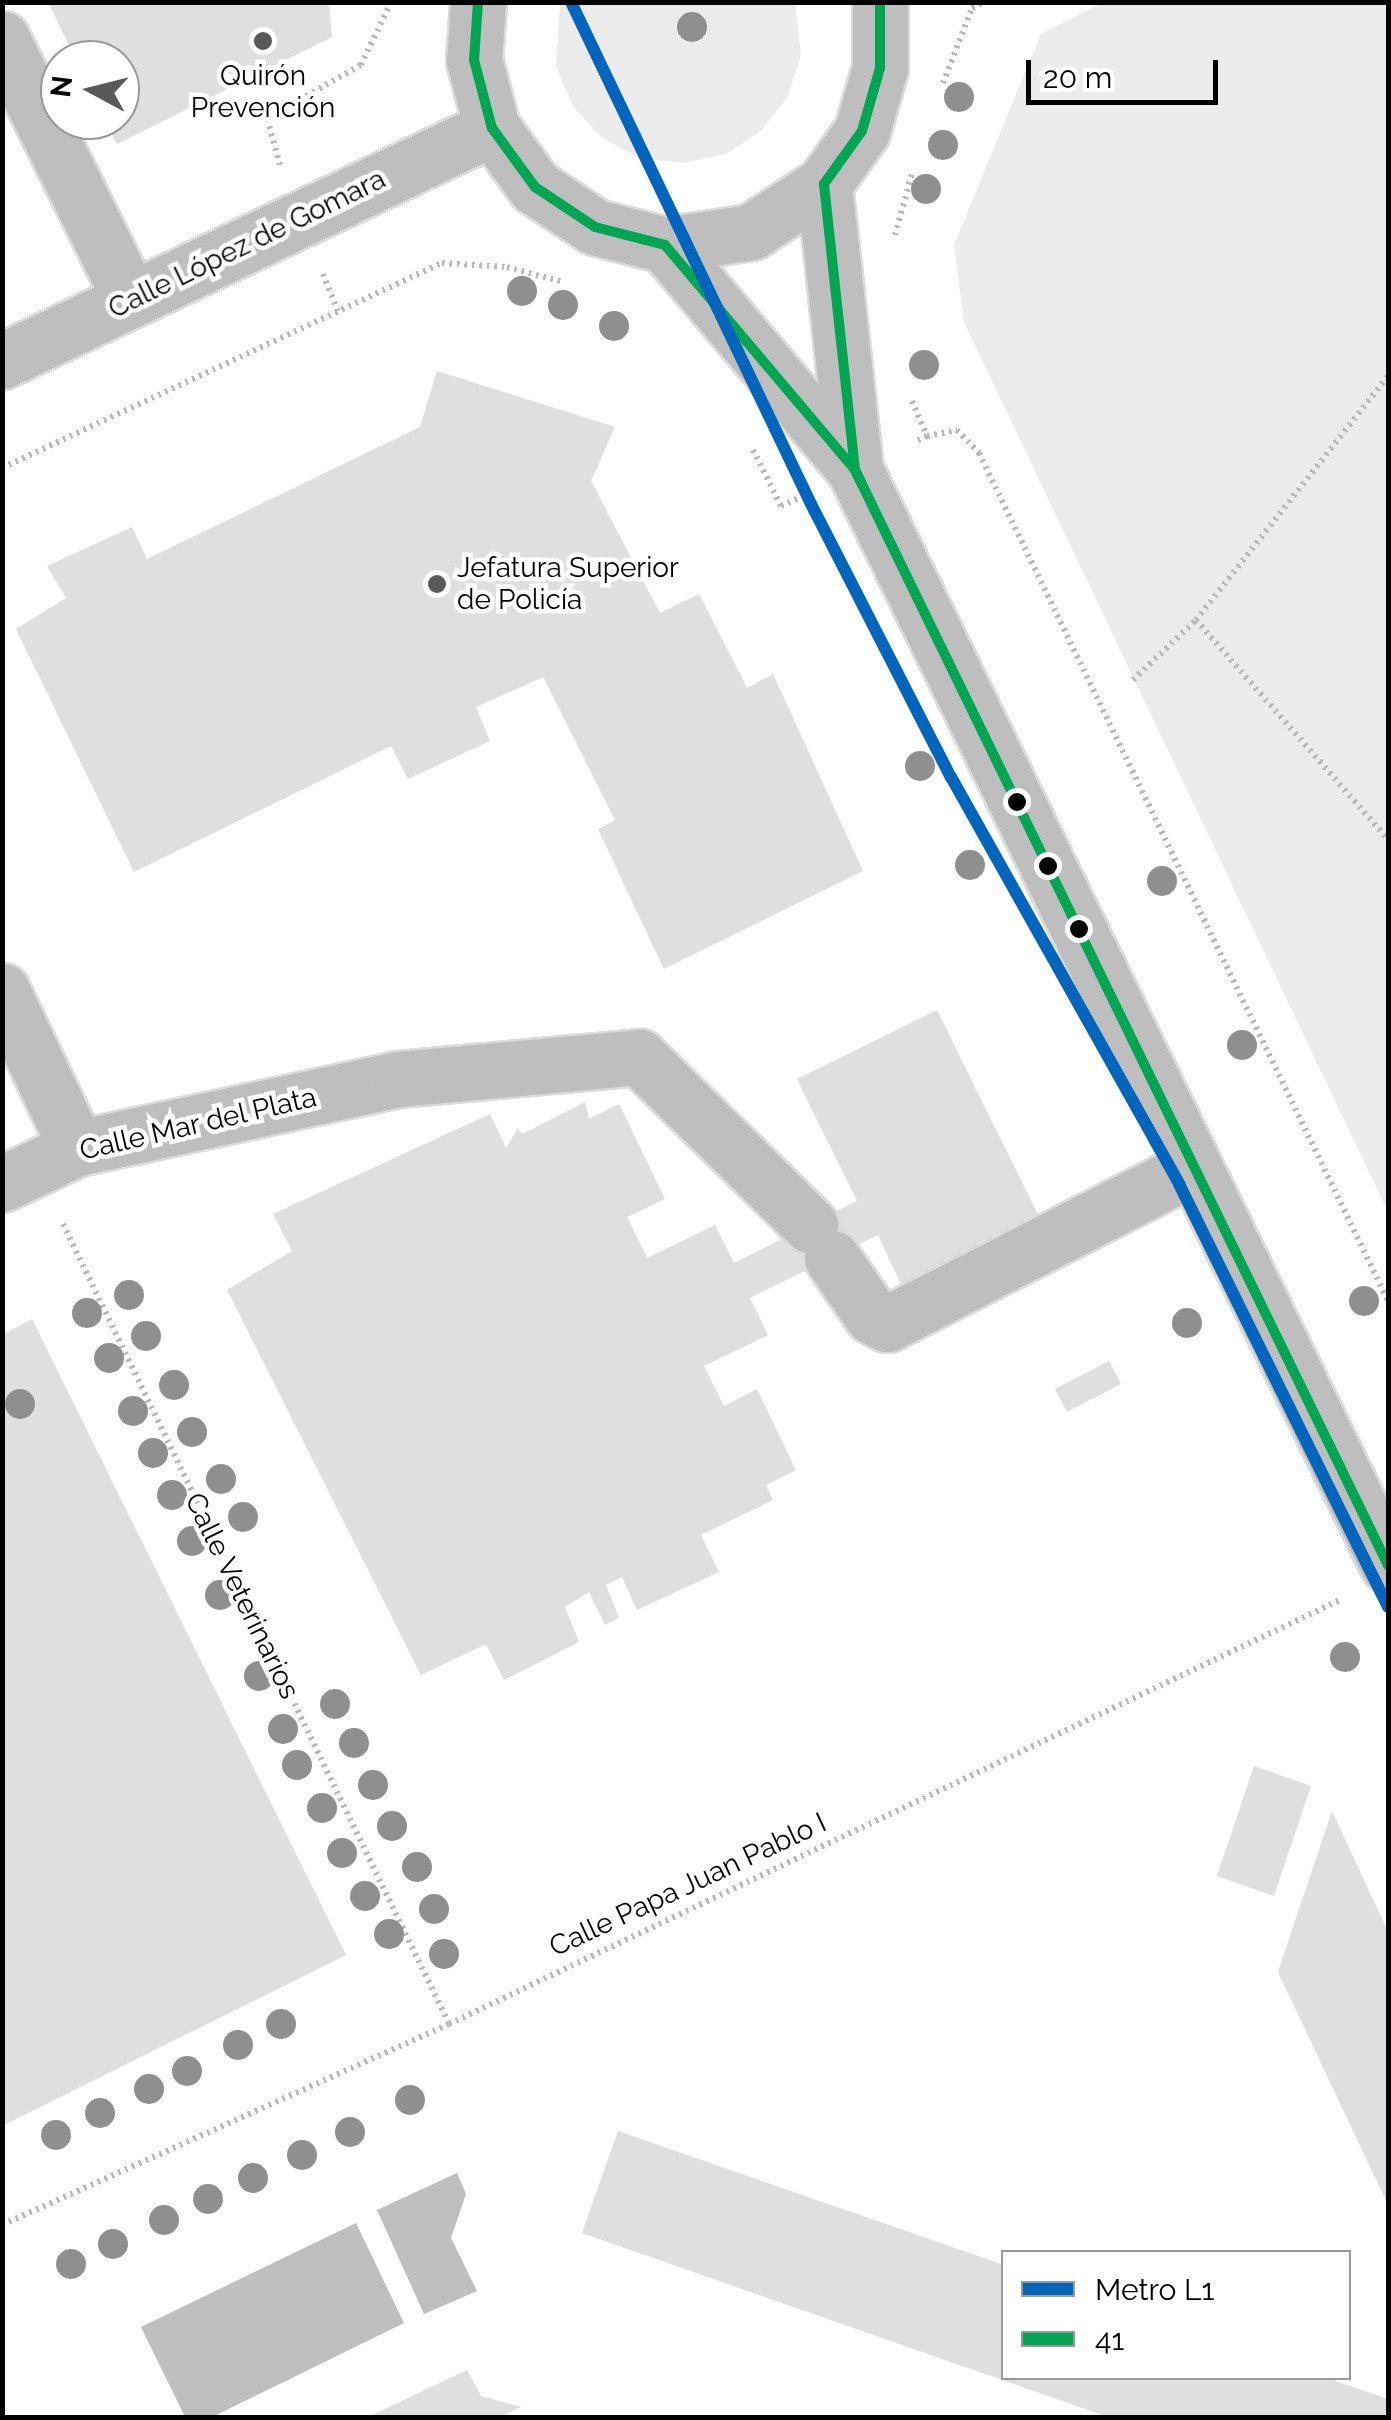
<!DOCTYPE html>
<html>
<head>
<meta charset="utf-8">
<style>
  body { margin:0 }
  #map { position:relative; width:1391px; height:2420px; overflow:hidden; background:#fff; font-family:Raleway,sans-serif }
  div>[style] { position:absolute }
  [style*='--x'] { left:calc(var(--x)*1px); top:calc(var(--y)*1px); width:calc(var(--w)*1px); rotate:calc(var(--a)*1deg) }
  .green>* { inset:0; background:#ececec }
  .water>* { inset:0; background:#bfbfbf }
  .building>* { inset:0; background:#dfdfdf }
  .path>* { height:6px; margin-top:-3px; transform-origin:0; background:repeating-linear-gradient(90deg,#b9b9b9 0 2.5px,transparent 0 7.5px) }
  .roads { filter:drop-shadow(2px 0 #dbdbdb) drop-shadow(-2px 0 #dbdbdb) drop-shadow(0 2px #dbdbdb) drop-shadow(0 -2px #dbdbdb) }
  .minor>* { height:55px; margin:-27.5px; padding:0 27.5px; transform-origin:27.5px; border-radius:27.5px; background:#bebebe }
  .major>* { height:55px; margin:-27.5px; padding:0 27.5px; transform-origin:27.5px; border-radius:27.5px; background:#bebebe }
  .bus-1>* { height:10px; margin:-5px; padding:0 5px; transform-origin:5px; border-radius:5px; background:#00a651 }
  .metro-1>* { height:12px; margin:-6px; padding:0 6px; transform-origin:6px; border-radius:6px; background:#0065bd }
  .trees>* { width:30px; height:30px; margin:-15px; border-radius:50%; background:#8f8f8f }
  .dots>* { width:28px; height:28px; translate:-50% -50%; box-sizing:border-box; border:5px solid #fff; border-radius:50% }
  span { translate:-50% -50%; white-space:nowrap; text-align:center; line-height:1.15; -webkit-text-stroke:9px #fff; paint-order:stroke }
  .poi-label { font-size:28px; color:#000 }
  .left { translate:0 -50%; text-align:left }
  .street-label { font-size:28px; color:#000 }
  .frame { position:absolute; inset:0; border:5px solid #000; pointer-events:none }
  .legend { position:absolute; left:1001px; top:2250px; width:350px; height:130px; box-sizing:border-box; background:#fff; border:2px solid #999; margin:0; padding:12px 18px; list-style:none; font-size:30px; color:#000 }
  .legend li { display:flex; align-items:center; gap:20px; height:50px }
  .legend b { width:50px; border:2px solid #999 }
  .north { position:absolute; left:40px; top:40px; width:100px; height:100px; box-sizing:border-box; background:#fff; border:2px solid #999; border-radius:50%; rotate:277deg; font-size:28px; font-weight:700; line-height:40px; text-align:center; color:#000 }
  .north::after { content:''; display:block; margin:auto; width:35px; height:45px; background:#595959; clip-path:polygon(50% 0,100% 100%,50% 72%,0 100%) }
  .scale { position:absolute; left:1026px; top:60px; width:192px; height:45px; box-sizing:border-box; border:5px solid #000; border-top:0; padding-left:12px; font-size:30px; line-height:35px; white-space:nowrap; color:#000; -webkit-text-stroke:8px #fff; paint-order:stroke }
</style>
</head>
<body>
<div id="map">
  <div class="green">
    <i style="clip-path:polygon(560px 3px,795px 3px,801px 54px,788px 96px,762px 130px,726px 154px,684px 163px,640px 158px,602px 138px,573px 106px,556px 66px)"></i>
    <i style="clip-path:polygon(1102px 3px,1388px 3px,1388px 1212px,964px 322px,954px 245px,1041px 34px)"></i>
  </div>
  <div class="water">
    <i style="clip-path:polygon(457px 2173px,466px 2194px,451px 2238px,477px 2291px,424px 2314px,377px 2210px)"></i>
    <i style="clip-path:polygon(356px 2223px,404px 2323px,212px 2417px,185px 2417px,141px 2327px)"></i>
  </div>
  <div class="building">
    <i style="clip-path:polygon(48px 2px,329px 2px,332px 37px,117px 144px,105px 120px,120px 120px,120px 60px,76px 60px)"></i>
    <i style="clip-path:polygon(437px 371px,615px 427px,591px 481px,660px 613px,699px 594px,747px 688px,773px 674px,863px 871px,664px 969px,598px 829px,615px 820px,543px 677px,476px 707px,490px 741px,408px 779px,391px 746px,134px 872px,16px 629px,66px 598px,47px 566px,132px 527px,147px 559px,420px 427px)"></i>
    <i style="clip-path:polygon(937px 1010px,1041px 1221px,903px 1289px,878px 1235px,750px 1298px,768px 1335px,704px 1366px,724px 1406px,757px 1389px,796px 1470px,766px 1485px,773px 1500px,701px 1535px,719px 1572px,637px 1610px,622px 1577px,606px 1585px,619px 1618px,605px 1625px,589px 1592px,565px 1607px,579px 1642px,504px 1680px,486px 1644px,421px 1675px,227px 1290px,292px 1251px,273px 1214px,490px 1114px,506px 1148px,518px 1128px,522px 1134px,585px 1102px,589px 1119px,619px 1104px,665px 1199px,627px 1217px,647px 1258px,715px 1225px,734px 1263px,857px 1201px,797px 1079px)"></i>
    <i style="clip-path:polygon(32px 1319px,346px 1955px,2px 2126px,2px 1335px)"></i>
    <i style="clip-path:polygon(1109px 1361px,1121px 1384px,1067px 1412px,1055px 1389px)"></i>
    <i style="clip-path:polygon(1254px 1766px,1311px 1786px,1274px 1896px,1217px 1876px)"></i>
    <i style="clip-path:polygon(1332px 1811px,1388px 1932px,1388px 2205px,1278px 1972px)"></i>
    <i style="clip-path:polygon(618px 2131px,1004px 2265px,1004px 2378px,1327px 2378px,1388px 2399px,1388px 2418px,1111px 2418px,582px 2233px)"></i>
    <i style="clip-path:polygon(467px 2370px,481px 2396px,521px 2407px,498px 2418px,366px 2418px)"></i>
  </div>
  <div class="path">
    <i style="--x:943;--y:83;--w:80;--a:-68.9"></i>
    <i style="--x:972;--y:8;--w:13;--a:-27"></i>
    <i style="--x:280;--y:165;--w:49;--a:-105.5"></i>
    <i style="--x:267;--y:118;--w:108;--a:-29.4"></i>
    <i style="--x:361;--y:65;--w:70;--a:-64.5"></i>
    <i style="--x:895;--y:235;--w:67;--a:-74.5"></i>
    <i style="--x:323;--y:274;--w:43;--a:68.2"></i>
    <i style="--x:912;--y:401;--w:38;--a:67"></i>
    <i style="--x:927;--y:436;--w:14;--a:155"></i>
    <i style="--x:927;--y:436;--w:31;--a:-11"></i>
    <i style="--x:957;--y:430;--w:32;--a:46"></i>
    <i style="--x:979;--y:453;--w:941;--a:64.25"></i>
    <i style="--x:753;--y:450;--w:63;--a:63.4"></i>
    <i style="--x:781;--y:506;--w:20;--a:-24"></i>
    <i style="--x:2;--y:468;--w:485;--a:-25"></i>
    <i style="--x:442;--y:263;--w:65;--a:3.5"></i>
    <i style="--x:507;--y:267;--w:55;--a:14.8"></i>
    <i style="--x:1196;--y:620;--w:291;--a:48.8"></i>
    <i style="--x:1133;--y:680;--w:87;--a:-43.6"></i>
    <i style="--x:1196;--y:620;--w:310;--a:-51.8"></i>
    <i style="--x:63;--y:1224;--w:888;--a:64.24"></i>
    <i style="--x:2;--y:2225;--w:490;--a:-24.2"></i>
    <i style="--x:449;--y:2024;--w:989;--a:-25.45"></i>
  </div>
  <div class="roads">
    <div class="minor">
      <i style="--x:2;--y:39;--w:291;--a:63.7"></i>
      <i style="--x:2;--y:991;--w:174;--a:64.5"></i>
      <i style="--x:2;--y:1184;--w:83;--a:-25.6"></i>
      <i style="--x:77;--y:1148;--w:328;--a:-12.1"></i>
      <i style="--x:398;--y:1079;--w:242;--a:-5.2"></i>
      <i style="--x:639;--y:1057;--w:240;--a:44.5"></i>
      <i style="--x:832;--y:1258;--w:70;--a:55.4"></i>
      <i style="--x:872;--y:1316;--w:17;--a:28"></i>
      <i style="--x:887;--y:1324;--w:345;--a:-27.1"></i>
    </div>
    <div class="major">
      <i style="--x:478;--y:2;--w:58;--a:93.9"></i>
      <i style="--x:474;--y:60;--w:70;--a:75.2"></i>
      <i style="--x:492;--y:128;--w:73;--a:53.9"></i>
      <i style="--x:535;--y:187;--w:72;--a:33.7"></i>
      <i style="--x:595;--y:227;--w:72;--a:14.4"></i>
      <i style="--x:665;--y:245;--w:87;--a:-8.6"></i>
      <i style="--x:751;--y:232;--w:87;--a:-33.3"></i>
      <i style="--x:824;--y:184;--w:65;--a:-54.4"></i>
      <i style="--x:862;--y:131;--w:66;--a:-74.1"></i>
      <i style="--x:880;--y:68;--w:66;--a:-90"></i>
      <i style="--x:824;--y:184;--w:288;--a:83.8"></i>
      <i style="--x:665;--y:245;--w:294;--a:49.8"></i>
      <i style="--x:855;--y:470;--w:1218;--a:64.05"></i>
      <i style="--x:2;--y:361;--w:543;--a:-25.43"></i>
    </div>
  </div>
  <div class="bus-1">
    <i style="--x:478;--y:2;--w:58;--a:93.9"></i>
    <i style="--x:474;--y:60;--w:70;--a:75.2"></i>
    <i style="--x:492;--y:128;--w:73;--a:53.9"></i>
    <i style="--x:535;--y:187;--w:72;--a:33.7"></i>
    <i style="--x:595;--y:227;--w:72;--a:14.4"></i>
    <i style="--x:665;--y:245;--w:294;--a:49.8"></i>
    <i style="--x:855;--y:470;--w:1218;--a:64.05"></i>
    <i style="--x:862;--y:484;--w:16;--a:-117"></i>
    <i style="--x:855;--y:470;--w:288;--a:-96.2"></i>
    <i style="--x:824;--y:184;--w:65;--a:-54.4"></i>
    <i style="--x:862;--y:131;--w:66;--a:-74.1"></i>
    <i style="--x:880;--y:68;--w:66;--a:-90"></i>
  </div>
  <div class="metro-1">
    <i style="--x:571;--y:2;--w:556;--a:64.45"></i>
    <i style="--x:811;--y:504;--w:307;--a:62.9"></i>
    <i style="--x:951;--y:777;--w:467;--a:60.7"></i>
    <i style="--x:1179;--y:1184;--w:472;--a:63.7"></i>
  </div>
  <div class="trees">
    <i style="left:692px;top:27px"></i>
    <i style="left:959px;top:97px"></i>
    <i style="left:943px;top:145px"></i>
    <i style="left:926px;top:189px"></i>
    <i style="left:522px;top:291px"></i>
    <i style="left:563px;top:305px"></i>
    <i style="left:614px;top:326px"></i>
    <i style="left:924px;top:365px"></i>
    <i style="left:920px;top:766px"></i>
    <i style="left:970px;top:865px"></i>
    <i style="left:1162px;top:881px"></i>
    <i style="left:1242px;top:1045px"></i>
    <i style="left:129px;top:1295px"></i>
    <i style="left:1364px;top:1301px"></i>
    <i style="left:87px;top:1313px"></i>
    <i style="left:1187px;top:1323px"></i>
    <i style="left:146px;top:1336px"></i>
    <i style="left:109px;top:1358px"></i>
    <i style="left:174px;top:1385px"></i>
    <i style="left:20px;top:1404px"></i>
    <i style="left:133px;top:1411px"></i>
    <i style="left:192px;top:1432px"></i>
    <i style="left:153px;top:1453px"></i>
    <i style="left:221px;top:1479px"></i>
    <i style="left:172px;top:1495px"></i>
    <i style="left:243px;top:1517px"></i>
    <i style="left:192px;top:1541px"></i>
    <i style="left:220px;top:1595px"></i>
    <i style="left:1345px;top:1657px"></i>
    <i style="left:259px;top:1676px"></i>
    <i style="left:335px;top:1704px"></i>
    <i style="left:283px;top:1729px"></i>
    <i style="left:354px;top:1743px"></i>
    <i style="left:297px;top:1765px"></i>
    <i style="left:373px;top:1785px"></i>
    <i style="left:322px;top:1808px"></i>
    <i style="left:392px;top:1826px"></i>
    <i style="left:342px;top:1853px"></i>
    <i style="left:417px;top:1867px"></i>
    <i style="left:365px;top:1896px"></i>
    <i style="left:434px;top:1909px"></i>
    <i style="left:389px;top:1934px"></i>
    <i style="left:444px;top:1954px"></i>
    <i style="left:281px;top:2024px"></i>
    <i style="left:238px;top:2045px"></i>
    <i style="left:187px;top:2071px"></i>
    <i style="left:149px;top:2089px"></i>
    <i style="left:410px;top:2100px"></i>
    <i style="left:100px;top:2113px"></i>
    <i style="left:350px;top:2132px"></i>
    <i style="left:56px;top:2135px"></i>
    <i style="left:302px;top:2155px"></i>
    <i style="left:253px;top:2178px"></i>
    <i style="left:208px;top:2199px"></i>
    <i style="left:164px;top:2220px"></i>
    <i style="left:113px;top:2244px"></i>
    <i style="left:71px;top:2264px"></i>
  </div>
  <div class="dots">
    <i style="left:263px;top:41px;background:#595959"></i>
    <i style="left:437px;top:584px;background:#595959"></i>
    <i style="left:1017px;top:802px;background:#000"></i>
    <i style="left:1048px;top:866px;background:#000"></i>
    <i style="left:1079px;top:929px;background:#000"></i>
  </div>
  <div class="poi-label">
    <span style="left:263px;top:92px">Quirón<br>Prevención</span>
    <span class="left" style="left:457px;top:584px">Jefatura Superior<br>de Policía</span>
  </div>
  <div class="street-label">
    <span style="left:247px;top:244px;rotate:-26deg">Calle López de Gomara</span>
    <span style="left:198px;top:1124px;rotate:-13deg">Calle Mar del Plata</span>
    <span style="left:242px;top:1596px;rotate:64deg">Calle Veterinarios</span>
    <span style="left:688px;top:1885px;rotate:-25deg">Calle Papa Juan Pablo I</span>
  </div>
  <div class="frame"></div>
  <ul class="legend">
  <li><b style="height:12px;background:#0065bd"></b>Metro L1</li>
  <li><b style="height:12px;background:#00a651"></b>41</li>
  </ul>
  <div class="north">N</div>
  <div class="scale">20 m</div>
</div>
</body>
</html>
